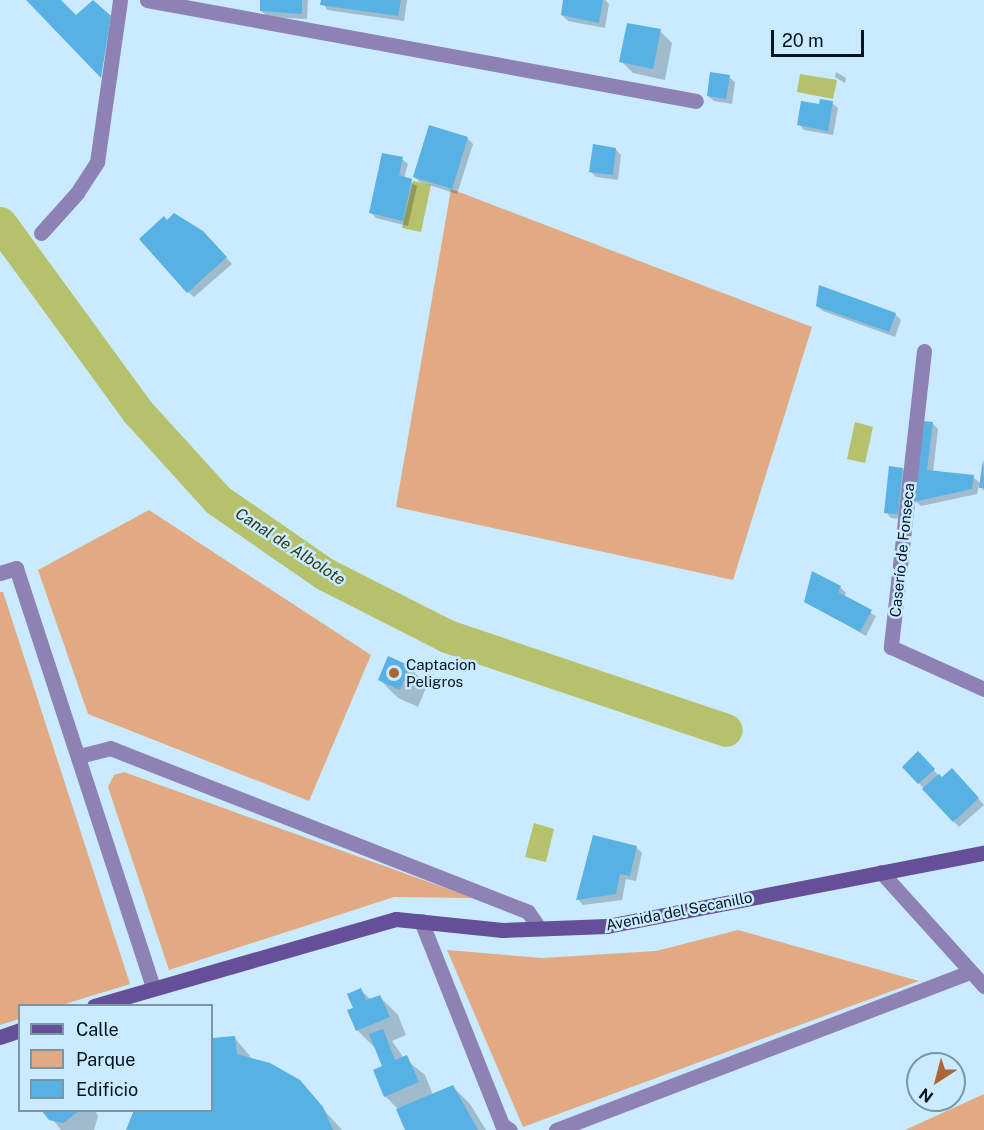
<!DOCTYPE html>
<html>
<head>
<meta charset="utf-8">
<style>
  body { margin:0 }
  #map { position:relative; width:984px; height:1130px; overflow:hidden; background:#c9eaff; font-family:"Public Sans",sans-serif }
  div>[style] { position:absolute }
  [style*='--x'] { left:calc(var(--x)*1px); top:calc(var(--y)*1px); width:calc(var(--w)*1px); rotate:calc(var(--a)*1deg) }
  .green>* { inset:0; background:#e1aa83 }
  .water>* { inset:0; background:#b5c16b }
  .shadow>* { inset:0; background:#0003 }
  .canal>* { height:33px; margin:-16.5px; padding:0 16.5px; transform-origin:16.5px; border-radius:16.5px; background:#b5c16b }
  .building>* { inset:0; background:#58b1e3 }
  .street>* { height:15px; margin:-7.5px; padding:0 7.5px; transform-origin:7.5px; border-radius:7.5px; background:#8e81b4 }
  .secondary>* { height:15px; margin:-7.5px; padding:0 7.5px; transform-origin:7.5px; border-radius:7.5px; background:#664f99 }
  .dots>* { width:16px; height:16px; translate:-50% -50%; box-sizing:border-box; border:3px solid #c9eaff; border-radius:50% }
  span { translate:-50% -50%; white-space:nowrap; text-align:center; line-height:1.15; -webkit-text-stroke:5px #c9eaff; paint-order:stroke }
  .street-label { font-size:15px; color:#011520 }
  .poi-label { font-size:15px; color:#011520 }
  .left { translate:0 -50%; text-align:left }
  .water-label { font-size:16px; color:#343914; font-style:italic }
  .legend { position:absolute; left:18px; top:1004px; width:195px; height:108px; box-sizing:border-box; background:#c9eaff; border:2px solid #7995a6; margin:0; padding:8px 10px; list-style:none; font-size:18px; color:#011520 }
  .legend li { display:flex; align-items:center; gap:12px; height:30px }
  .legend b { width:30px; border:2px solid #7995a6 }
  .north { position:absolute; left:906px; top:1052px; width:60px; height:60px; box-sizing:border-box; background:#c9eaff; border:2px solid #7995a6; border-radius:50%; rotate:216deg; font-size:16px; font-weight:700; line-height:24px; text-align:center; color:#011520 }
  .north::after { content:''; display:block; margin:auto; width:21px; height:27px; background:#aa6734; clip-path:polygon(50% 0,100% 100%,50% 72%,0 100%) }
  .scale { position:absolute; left:771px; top:30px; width:93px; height:27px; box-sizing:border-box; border:3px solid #011520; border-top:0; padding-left:8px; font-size:18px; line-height:21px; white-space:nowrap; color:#011520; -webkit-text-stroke:4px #c9eaff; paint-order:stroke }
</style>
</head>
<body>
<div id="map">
  <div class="green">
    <i style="clip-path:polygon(451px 189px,812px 327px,733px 580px,396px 507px)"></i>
    <i style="clip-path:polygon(149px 510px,371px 655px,309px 801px,88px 714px,38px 570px)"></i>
    <i style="clip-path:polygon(0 592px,3px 592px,130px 984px,62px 1005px,20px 1006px,19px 1019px,0 1025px)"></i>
    <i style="clip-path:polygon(124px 772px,473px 898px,394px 897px,169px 970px,108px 787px,114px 775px)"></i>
    <i style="clip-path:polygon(738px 930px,919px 981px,523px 1127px,447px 950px,542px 958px,656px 951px)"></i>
    <i style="clip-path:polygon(984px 1094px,984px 1130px,905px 1130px)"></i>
  </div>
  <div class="water">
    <i style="clip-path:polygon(800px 74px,837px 80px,833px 99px,797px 92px)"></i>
    <i style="clip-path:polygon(413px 181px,431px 185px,421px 232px,402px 228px)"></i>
    <i style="clip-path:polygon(855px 422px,873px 427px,865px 463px,847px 459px)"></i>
    <i style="clip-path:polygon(534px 823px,554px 829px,546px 862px,525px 857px)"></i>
  </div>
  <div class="shadow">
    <i style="clip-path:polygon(262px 0,308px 0,307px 19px,267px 17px,262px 11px)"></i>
    <i style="clip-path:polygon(322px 0,407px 0,404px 21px,327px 10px)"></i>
    <i style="clip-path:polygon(565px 0,605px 0,609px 4px,605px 28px,568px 21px,562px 15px)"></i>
    <i style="clip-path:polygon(660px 31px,672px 43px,665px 80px,633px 73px,621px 61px)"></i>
    <i style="clip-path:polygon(836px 72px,846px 78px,845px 83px,835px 77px)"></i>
    <i style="clip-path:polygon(729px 77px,735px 82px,732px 104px,714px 101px,708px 96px)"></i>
    <i style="clip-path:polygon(832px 103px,838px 108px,833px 135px,804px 130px,799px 124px,820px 106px)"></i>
    <i style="clip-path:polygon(467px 138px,473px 144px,457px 194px,420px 182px,414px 177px)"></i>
    <i style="clip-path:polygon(615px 149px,621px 155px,618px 180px,596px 177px,591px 172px)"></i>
    <i style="clip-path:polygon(402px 159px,408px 164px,404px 178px,417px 186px,408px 226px,376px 218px,371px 212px)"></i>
    <i style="clip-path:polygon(167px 221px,209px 239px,232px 264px,194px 297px,188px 292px)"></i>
    <i style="clip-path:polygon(817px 306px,895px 314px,901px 320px,895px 337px,823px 311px)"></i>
    <i style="clip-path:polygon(932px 423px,938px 429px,933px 472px,973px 477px,981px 484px,984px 459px,984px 491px,979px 485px,977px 494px,921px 506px,915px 501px)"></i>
    <i style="clip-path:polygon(903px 469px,908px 475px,903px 519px,891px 518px,886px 512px)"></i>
    <i style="clip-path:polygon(840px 587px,846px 593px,844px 597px,876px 616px,866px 636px,806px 601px)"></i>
    <i style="clip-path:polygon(389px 658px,409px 667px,427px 685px,418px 707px,398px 698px,380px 680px)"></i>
    <i style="clip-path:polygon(923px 759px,942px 779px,958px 776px,984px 805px,959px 827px,904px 767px)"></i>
    <i style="clip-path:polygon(594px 837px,637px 848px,642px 853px,636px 881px,626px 879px,622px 900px,583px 905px,578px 899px)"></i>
    <i style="clip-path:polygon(361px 990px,371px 1000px,380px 997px,398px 1015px,406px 1035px,392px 1041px,404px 1058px,425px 1075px,433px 1095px,453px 1087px,470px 1104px,486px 1130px,406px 1130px,399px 1110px,385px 1096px,384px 1066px,375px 1048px,357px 1030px,355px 1009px)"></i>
    <i style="clip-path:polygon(235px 1038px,253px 1060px,299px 1082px,342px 1130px,127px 1130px,212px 1110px,212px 1039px)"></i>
    <i style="clip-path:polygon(45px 1110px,95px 1110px,98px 1116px,94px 1130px,61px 1130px)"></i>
  </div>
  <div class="canal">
    <i style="--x:0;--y:223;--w:233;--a:53.9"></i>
    <i style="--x:137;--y:411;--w:120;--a:47.7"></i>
    <i style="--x:218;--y:500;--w:130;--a:34.7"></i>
    <i style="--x:325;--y:574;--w:137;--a:26.9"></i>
    <i style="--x:447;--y:636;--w:294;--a:18.6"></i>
  </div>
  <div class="building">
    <i style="clip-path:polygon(26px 0,61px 0,76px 15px,93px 0,111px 16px,101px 78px)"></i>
    <i style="clip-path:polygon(260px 0,302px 0,302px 14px,260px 11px)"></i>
    <i style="clip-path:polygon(321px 0,401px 0,398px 16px,320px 5px)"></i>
    <i style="clip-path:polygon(563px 0,603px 0,599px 23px,561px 15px)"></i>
    <i style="clip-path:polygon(627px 23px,661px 29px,653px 69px,619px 62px)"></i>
    <i style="clip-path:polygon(710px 72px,730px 75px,726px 99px,707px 96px)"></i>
    <i style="clip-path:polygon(820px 99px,833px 101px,828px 131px,797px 125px,801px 101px,819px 104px)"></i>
    <i style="clip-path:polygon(429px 125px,468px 137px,452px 189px,413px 177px)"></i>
    <i style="clip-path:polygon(593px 144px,616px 148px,613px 175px,589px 172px)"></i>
    <i style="clip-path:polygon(382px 153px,403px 157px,399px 175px,412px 179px,403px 221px,369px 213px)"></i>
    <i style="clip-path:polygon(174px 213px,203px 231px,227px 257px,187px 293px,139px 239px,164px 216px,167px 220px)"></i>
    <i style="clip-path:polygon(819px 285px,896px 313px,889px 332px,816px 306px)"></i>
    <i style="clip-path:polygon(922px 421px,933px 422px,927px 470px,974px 475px,972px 489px,913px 502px)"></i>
    <i style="clip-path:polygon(983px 459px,984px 488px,979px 488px)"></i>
    <i style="clip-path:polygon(889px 466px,903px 468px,898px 514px,884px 513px)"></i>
    <i style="clip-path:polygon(812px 571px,841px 586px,838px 592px,872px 610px,860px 632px,804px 602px)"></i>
    <i style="clip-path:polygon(388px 656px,410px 666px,400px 690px,378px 680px)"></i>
    <i style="clip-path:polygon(918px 751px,935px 769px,918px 784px,902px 767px)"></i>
    <i style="clip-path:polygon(952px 768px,979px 798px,953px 822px,922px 789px,939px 774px,942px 777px)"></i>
    <i style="clip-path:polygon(593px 835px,637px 846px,630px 876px,620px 874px,616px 894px,576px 900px)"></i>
    <i style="clip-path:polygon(361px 988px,366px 1000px,380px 995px,390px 1017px,356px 1031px,347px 1010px,353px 1008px,347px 994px)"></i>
    <i style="clip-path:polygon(383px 1029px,395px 1060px,407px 1055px,419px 1082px,384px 1097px,373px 1070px,382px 1066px,369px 1034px)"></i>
    <i style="clip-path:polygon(235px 1036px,237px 1054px,270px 1063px,300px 1080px,323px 1107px,333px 1130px,126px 1130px,134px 1110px,212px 1110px,212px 1038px)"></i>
    <i style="clip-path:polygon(453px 1085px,478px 1130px,405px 1130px,396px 1109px)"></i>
    <i style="clip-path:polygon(41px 1110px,80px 1110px,63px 1123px,49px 1120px)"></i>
  </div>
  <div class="street">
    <i style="--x:147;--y:0;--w:558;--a:10.42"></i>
    <i style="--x:41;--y:233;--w:54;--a:-48"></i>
    <i style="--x:77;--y:193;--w:37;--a:-57"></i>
    <i style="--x:97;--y:162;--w:164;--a:-81.9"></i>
    <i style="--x:924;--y:351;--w:298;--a:96.4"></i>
    <i style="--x:891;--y:647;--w:102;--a:24.3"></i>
    <i style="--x:0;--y:573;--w:17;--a:-17"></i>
    <i style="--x:16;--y:568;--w:440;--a:71.9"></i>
    <i style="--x:79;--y:756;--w:32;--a:-14"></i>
    <i style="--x:110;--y:748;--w:449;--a:21.4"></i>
    <i style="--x:528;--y:912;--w:19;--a:55"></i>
    <i style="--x:881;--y:872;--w:154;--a:47.9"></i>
    <i style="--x:421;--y:921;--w:219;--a:68.3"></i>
    <i style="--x:502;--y:1125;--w:9;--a:32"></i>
    <i style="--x:556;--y:1130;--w:443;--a:-20.9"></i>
  </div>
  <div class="secondary">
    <i style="--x:94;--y:1006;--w:314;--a:-16.1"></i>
    <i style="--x:396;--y:919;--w:107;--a:5.9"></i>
    <i style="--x:502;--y:930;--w:105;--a:-2.2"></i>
    <i style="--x:607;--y:926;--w:384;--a:-11"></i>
    <i style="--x:0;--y:1037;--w:21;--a:-19"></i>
  </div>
  <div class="dots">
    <i style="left:394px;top:673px;background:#aa6734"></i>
  </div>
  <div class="street-label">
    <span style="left:902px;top:550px;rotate:-84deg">Caserío de Fonseca</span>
    <span style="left:679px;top:911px;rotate:-11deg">Avenida del Secanillo</span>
  </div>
  <div class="poi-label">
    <span class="left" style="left:406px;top:673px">Captacion<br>Peligros</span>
  </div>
  <div class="water-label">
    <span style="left:290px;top:547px;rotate:33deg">Canal de Albolote</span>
  </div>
  <ul class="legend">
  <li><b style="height:8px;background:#664f99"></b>Calle</li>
  <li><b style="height:16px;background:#e1aa83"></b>Parque</li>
  <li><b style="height:16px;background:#58b1e3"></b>Edificio</li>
  </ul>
  <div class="north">N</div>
  <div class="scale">20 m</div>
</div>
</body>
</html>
